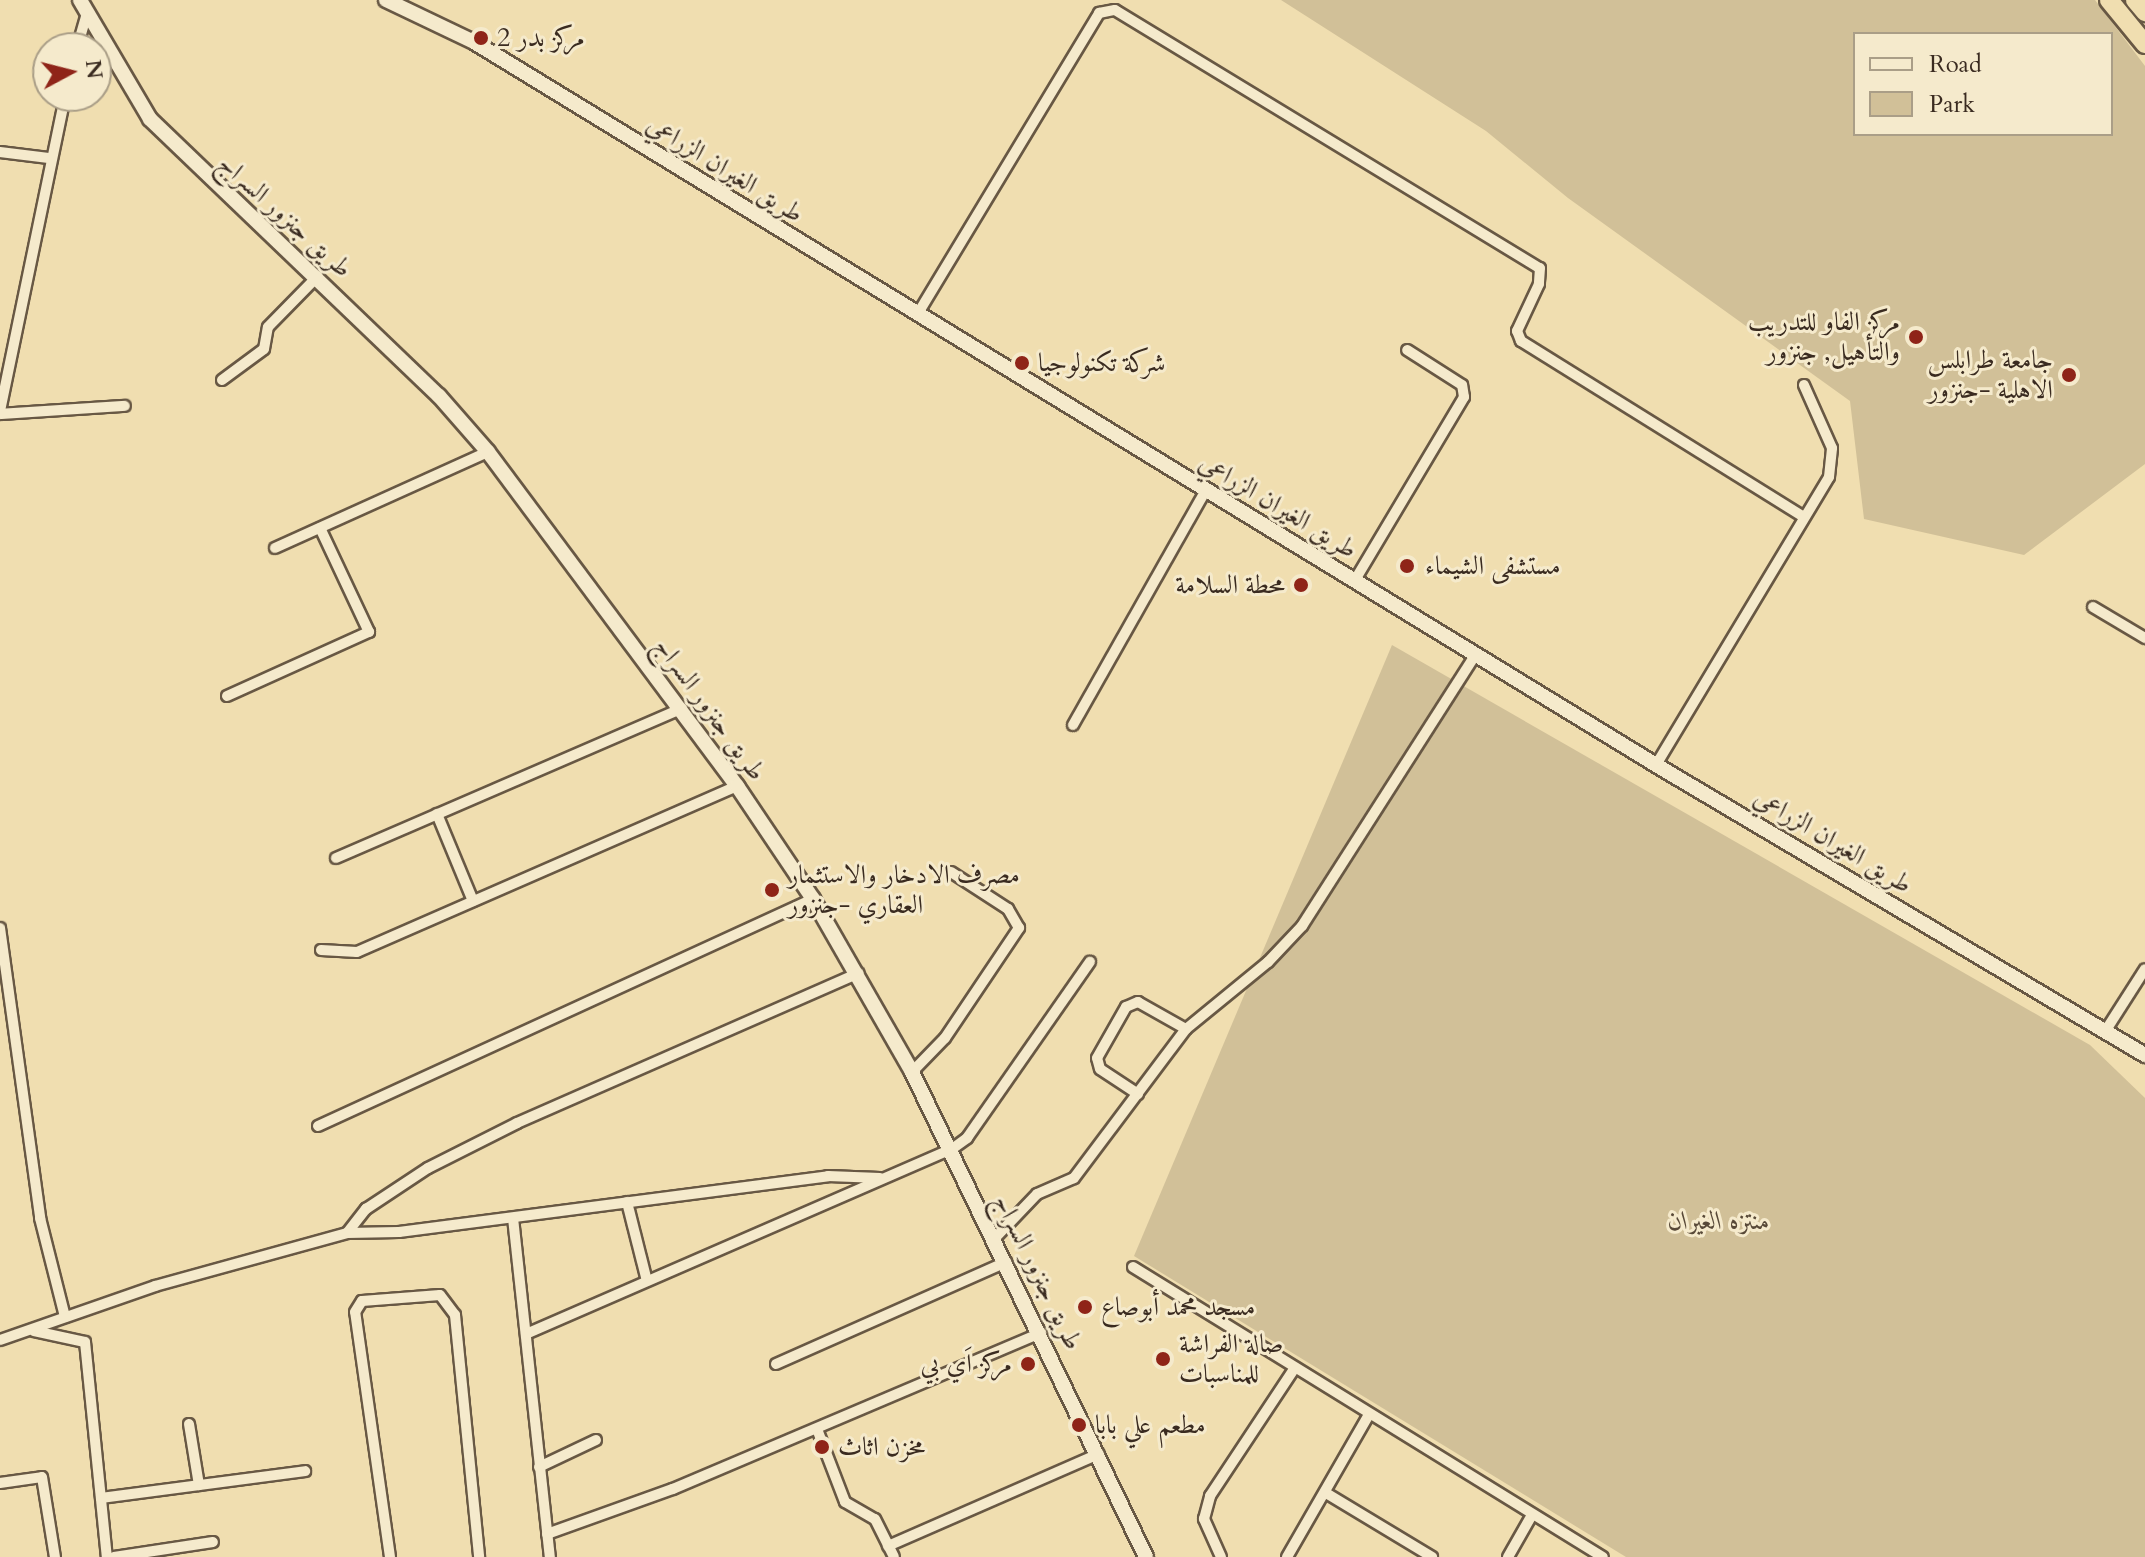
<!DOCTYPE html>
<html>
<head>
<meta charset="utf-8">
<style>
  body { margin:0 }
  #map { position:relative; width:2145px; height:1557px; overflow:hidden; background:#f0deb0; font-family:Cardo,Amiri,serif }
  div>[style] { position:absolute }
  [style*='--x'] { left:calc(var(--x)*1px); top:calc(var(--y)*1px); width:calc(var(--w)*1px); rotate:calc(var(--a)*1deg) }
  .green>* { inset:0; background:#d1c098 }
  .roads { filter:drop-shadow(2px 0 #685844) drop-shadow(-2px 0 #685844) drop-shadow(0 2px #685844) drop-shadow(0 -2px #685844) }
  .street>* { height:10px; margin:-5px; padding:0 5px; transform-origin:5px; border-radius:5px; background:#f5eacc }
  .secondary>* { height:14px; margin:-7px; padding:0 7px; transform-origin:7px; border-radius:7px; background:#f5eacc }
  .highway>* { height:18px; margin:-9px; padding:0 9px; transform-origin:9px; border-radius:9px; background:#f0deb0 }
  .dots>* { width:22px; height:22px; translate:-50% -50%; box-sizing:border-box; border:4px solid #f5eacc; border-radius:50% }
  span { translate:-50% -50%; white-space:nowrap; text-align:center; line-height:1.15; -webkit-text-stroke:6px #f5eacc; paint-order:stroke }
  .poi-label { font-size:26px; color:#3a2b20 }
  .left { translate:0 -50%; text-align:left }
  .right { translate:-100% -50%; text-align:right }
  .street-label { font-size:26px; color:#3a2b20 }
  .park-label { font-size:26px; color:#584938; font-style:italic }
  .legend { position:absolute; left:1853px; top:32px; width:260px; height:104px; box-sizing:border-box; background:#f5eacc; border:2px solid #aa9e87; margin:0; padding:10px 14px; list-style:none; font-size:24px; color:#3a2b20 }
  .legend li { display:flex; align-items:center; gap:16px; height:40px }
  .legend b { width:40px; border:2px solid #aa9e87 }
  .north { position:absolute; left:32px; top:32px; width:80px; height:80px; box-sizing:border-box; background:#f5eacc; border:2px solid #aa9e87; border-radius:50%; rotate:83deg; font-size:22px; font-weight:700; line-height:32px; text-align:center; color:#3a2b20 }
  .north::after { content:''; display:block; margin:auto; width:28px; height:36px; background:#8f2418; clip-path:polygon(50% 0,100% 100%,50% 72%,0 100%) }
</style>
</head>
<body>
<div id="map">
  <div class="green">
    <i style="clip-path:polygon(evenodd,1281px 0,2095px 0,2145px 66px,2145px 464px,2024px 555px,1864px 519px,1850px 401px,1568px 198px,1486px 131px,1281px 0,1855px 34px,2111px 34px,2111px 134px,1855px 134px,1855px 34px)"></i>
    <i style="clip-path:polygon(1392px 645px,2090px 1045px,2145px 1098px,2145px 1557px,1626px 1557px,1134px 1256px)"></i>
  </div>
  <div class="roads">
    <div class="street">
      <i style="--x:77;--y:48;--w:36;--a:-74"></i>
      <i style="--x:0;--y:152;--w:49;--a:7"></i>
      <i style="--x:917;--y:315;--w:353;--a:-58.9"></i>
      <i style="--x:1099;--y:13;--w:16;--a:-11"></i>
      <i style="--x:1115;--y:10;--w:497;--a:31.3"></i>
      <i style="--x:1540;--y:268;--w:16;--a:94"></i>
      <i style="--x:1539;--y:284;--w:52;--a:115.1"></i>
      <i style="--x:1517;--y:331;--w:11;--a:68"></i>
      <i style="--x:1521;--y:341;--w:331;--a:31.9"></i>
      <i style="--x:222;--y:380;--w:52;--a:-36.4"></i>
      <i style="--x:264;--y:349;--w:22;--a:-80"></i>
      <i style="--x:268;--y:327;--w:71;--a:-45.6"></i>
      <i style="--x:0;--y:411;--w:322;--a:-78.3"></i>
      <i style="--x:0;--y:414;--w:125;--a:-3.7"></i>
      <i style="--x:275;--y:548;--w:234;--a:-24.3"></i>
      <i style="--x:1355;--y:580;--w:213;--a:-59.2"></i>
      <i style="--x:1464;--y:397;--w:12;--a:-99"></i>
      <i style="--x:1462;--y:385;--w:65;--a:-147.5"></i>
      <i style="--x:2093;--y:607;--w:61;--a:30.8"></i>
      <i style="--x:227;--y:696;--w:156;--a:-24.3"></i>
      <i style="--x:369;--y:632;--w:115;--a:-115.2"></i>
      <i style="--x:1073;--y:725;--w:270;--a:-60.5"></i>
      <i style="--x:1656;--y:765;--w:336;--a:-59"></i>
      <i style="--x:1829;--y:477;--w:29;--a:-84"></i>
      <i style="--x:1832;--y:448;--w:69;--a:-114"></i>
      <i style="--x:437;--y:814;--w:94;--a:67.5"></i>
      <i style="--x:336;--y:858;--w:377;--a:-23.4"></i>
      <i style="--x:0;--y:928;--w:293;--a:82.1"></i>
      <i style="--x:40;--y:1218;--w:102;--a:75.8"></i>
      <i style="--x:321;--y:950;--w:36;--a:3"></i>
      <i style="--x:357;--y:952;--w:415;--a:-23.6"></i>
      <i style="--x:2106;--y:1030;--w:72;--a:-57.4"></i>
      <i style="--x:912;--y:1072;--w:47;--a:-45.9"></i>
      <i style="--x:945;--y:1038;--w:133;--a:-56.1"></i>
      <i style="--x:1019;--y:928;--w:22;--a:-120"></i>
      <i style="--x:1008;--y:909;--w:68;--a:-147"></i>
      <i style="--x:1138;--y:1094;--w:45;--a:-146.7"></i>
      <i style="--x:1100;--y:1069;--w:11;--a:-105"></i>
      <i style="--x:1097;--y:1058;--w:59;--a:-60.4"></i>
      <i style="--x:1126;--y:1007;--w:13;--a:-23"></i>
      <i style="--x:1138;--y:1002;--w:55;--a:29.4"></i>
      <i style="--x:318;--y:1126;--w:545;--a:-24.64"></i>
      <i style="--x:627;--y:1202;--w:81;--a:75.8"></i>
      <i style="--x:513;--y:1218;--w:341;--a:83.8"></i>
      <i style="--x:347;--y:1233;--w:31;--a:-52"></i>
      <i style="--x:366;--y:1209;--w:74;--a:-33.5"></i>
      <i style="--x:428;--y:1168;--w:100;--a:-26.8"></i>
      <i style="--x:517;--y:1123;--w:373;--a:-23.7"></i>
      <i style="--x:995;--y:1238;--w:61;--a:-46.3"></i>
      <i style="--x:1037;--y:1194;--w:40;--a:-23.4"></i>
      <i style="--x:1074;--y:1178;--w:186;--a:-53.1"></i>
      <i style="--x:1186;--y:1029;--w:106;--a:-39.3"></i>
      <i style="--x:1268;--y:962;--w:50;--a:-46.6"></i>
      <i style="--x:1302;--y:926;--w:323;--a:-57.4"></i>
      <i style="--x:1133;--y:1267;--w:552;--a:31.68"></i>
      <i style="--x:34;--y:1331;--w:52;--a:12.2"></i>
      <i style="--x:85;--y:1342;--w:216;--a:84.2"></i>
      <i style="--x:526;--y:1334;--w:464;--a:-23.5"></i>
      <i style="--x:952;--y:1149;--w:19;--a:-36"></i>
      <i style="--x:967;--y:1138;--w:215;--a:-55.1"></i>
      <i style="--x:0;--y:1340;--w:164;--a:-19.2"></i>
      <i style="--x:155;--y:1286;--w:199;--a:-15.4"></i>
      <i style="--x:347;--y:1233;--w:52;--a:-1.1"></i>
      <i style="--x:399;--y:1232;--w:433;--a:-7.4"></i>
      <i style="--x:828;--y:1176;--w:52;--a:2.2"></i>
      <i style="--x:776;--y:1364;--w:252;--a:-23.9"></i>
      <i style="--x:189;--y:1424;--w:62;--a:80.7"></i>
      <i style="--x:817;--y:1429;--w:78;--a:69"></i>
      <i style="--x:845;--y:1502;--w:34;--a:30"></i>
      <i style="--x:875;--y:1519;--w:42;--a:63.4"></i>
      <i style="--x:539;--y:1467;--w:63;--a:-25.3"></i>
      <i style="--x:0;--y:1483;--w:42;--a:-8.1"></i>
      <i style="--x:42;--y:1477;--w:81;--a:80.8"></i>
      <i style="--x:1326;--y:1493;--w:124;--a:31.1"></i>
      <i style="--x:101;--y:1498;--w:206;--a:-7.5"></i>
      <i style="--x:547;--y:1534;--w:134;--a:-19.7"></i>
      <i style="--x:673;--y:1489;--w:400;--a:-23"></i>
      <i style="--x:888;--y:1546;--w:230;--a:-23.6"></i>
      <i style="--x:114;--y:1557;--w:100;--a:-8.6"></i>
      <i style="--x:390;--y:1557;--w:247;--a:-98.1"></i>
      <i style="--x:355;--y:1312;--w:13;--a:-58"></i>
      <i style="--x:362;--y:1301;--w:78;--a:-4.4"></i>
      <i style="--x:440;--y:1295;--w:25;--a:53"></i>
      <i style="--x:455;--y:1315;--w:243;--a:84.3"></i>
      <i style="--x:1221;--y:1557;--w:42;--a:-114.1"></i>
      <i style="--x:1204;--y:1519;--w:24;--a:-75"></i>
      <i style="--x:1210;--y:1496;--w:152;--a:-56.5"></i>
      <i style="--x:1287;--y:1557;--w:163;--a:-60.1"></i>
      <i style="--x:1508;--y:1557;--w:48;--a:-60.3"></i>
    </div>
    <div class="secondary">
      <i style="--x:80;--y:0;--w:138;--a:59.5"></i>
      <i style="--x:150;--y:119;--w:400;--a:43.8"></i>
      <i style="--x:439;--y:396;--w:74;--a:48.8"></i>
      <i style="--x:488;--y:452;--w:417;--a:53.3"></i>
      <i style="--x:737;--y:786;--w:136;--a:56.1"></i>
      <i style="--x:813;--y:899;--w:199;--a:60.2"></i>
      <i style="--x:912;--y:1072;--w:538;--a:64.24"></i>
      <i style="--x:386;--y:0;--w:98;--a:25.5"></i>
      <i style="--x:474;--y:42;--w:1386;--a:31.45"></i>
      <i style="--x:1656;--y:765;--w:569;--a:30.67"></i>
    </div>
    <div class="highway">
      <i style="--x:2109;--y:0;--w:57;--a:50.7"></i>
      <i style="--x:2135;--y:0;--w:16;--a:50"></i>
    </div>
  </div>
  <div class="dots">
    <i style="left:481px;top:38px;background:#8f2418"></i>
    <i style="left:1916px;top:337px;background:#8f2418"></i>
    <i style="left:1022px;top:363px;background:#8f2418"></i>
    <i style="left:2069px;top:375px;background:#8f2418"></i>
    <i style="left:1407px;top:566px;background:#8f2418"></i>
    <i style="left:1301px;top:585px;background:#8f2418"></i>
    <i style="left:772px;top:890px;background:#8f2418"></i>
    <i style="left:1085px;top:1307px;background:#8f2418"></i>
    <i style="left:1163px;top:1359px;background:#8f2418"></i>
    <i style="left:1028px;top:1364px;background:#8f2418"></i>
    <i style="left:1079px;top:1425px;background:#8f2418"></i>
    <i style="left:822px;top:1447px;background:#8f2418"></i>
  </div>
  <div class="poi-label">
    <span class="left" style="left:497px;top:38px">مركز بدر 2</span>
    <span class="right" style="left:1900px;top:337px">مركز الفاو للتدريب<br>والتأهيل, جنزور</span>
    <span class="right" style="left:2053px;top:375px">جامعة طرابلس<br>الاهلية -جنزور</span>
    <span class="left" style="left:1038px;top:363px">شركة تكنولوجيا</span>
    <span class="left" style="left:1425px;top:566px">مستشفى الشيماء</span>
    <span class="right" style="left:1285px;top:585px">محطة السلامة</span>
    <span class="left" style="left:788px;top:890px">مصرف الادخار والاستثمار<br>العقاري -جنزور</span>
    <span class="left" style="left:1101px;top:1307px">مسجد محمد أبوصاع</span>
    <span class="left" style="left:1179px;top:1359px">صالة الفراشة<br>للمناسبات</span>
    <span class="right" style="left:1012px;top:1364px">مركز اَي بي</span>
    <span class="left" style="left:1095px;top:1425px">مطعم علي بابا</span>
    <span class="left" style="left:838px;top:1447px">مخزن اثاث</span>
  </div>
  <div class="street-label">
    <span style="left:725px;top:169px;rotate:32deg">طريق الغيران الزراعي</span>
    <span style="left:285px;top:216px;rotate:42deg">طريق جنزور السراج</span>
    <span style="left:1278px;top:506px;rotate:31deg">طريق الغيران الزراعي</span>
    <span style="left:710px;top:709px;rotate:54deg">طريق جنزور السراج</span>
    <span style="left:1833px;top:841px;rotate:31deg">طريق الغيران الزراعي</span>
    <span style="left:1038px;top:1272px;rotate:64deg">طريق جنزور السراج</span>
  </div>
  <div class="park-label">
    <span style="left:1719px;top:1221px">منتزه الغيران</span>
  </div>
  <ul class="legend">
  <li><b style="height:10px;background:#f5eacc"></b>Road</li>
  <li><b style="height:22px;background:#d1c098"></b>Park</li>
  </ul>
  <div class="north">N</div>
</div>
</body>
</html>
